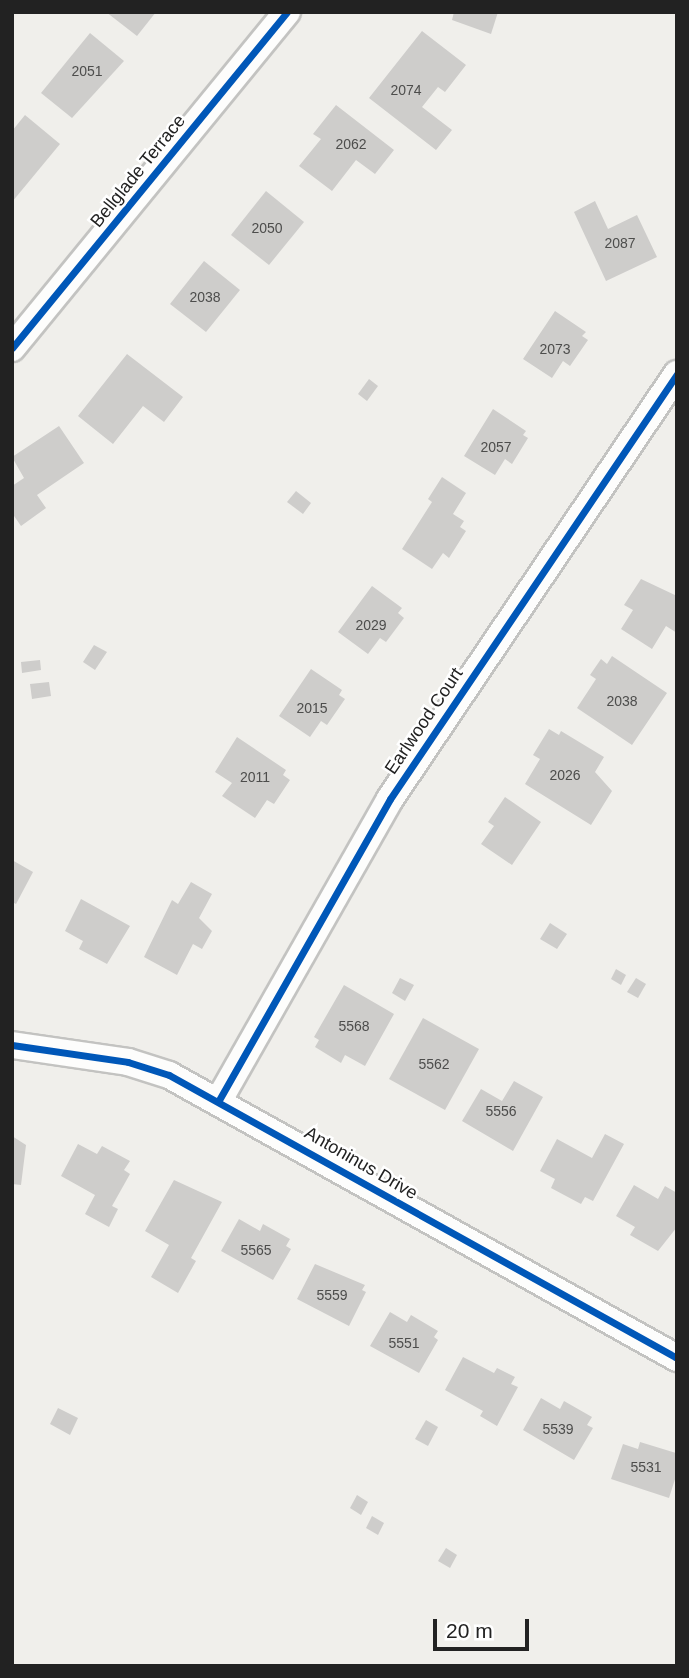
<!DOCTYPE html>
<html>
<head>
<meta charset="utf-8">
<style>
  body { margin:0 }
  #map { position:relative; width:689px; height:1678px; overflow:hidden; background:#f0efeb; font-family:Arial,sans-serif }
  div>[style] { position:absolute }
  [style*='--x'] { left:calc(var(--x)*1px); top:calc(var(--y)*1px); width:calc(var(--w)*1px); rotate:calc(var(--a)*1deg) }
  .building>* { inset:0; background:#cecdcb }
  .roads { filter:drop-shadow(2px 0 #c3c3c1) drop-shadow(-2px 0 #c3c3c1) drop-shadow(0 2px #c3c3c1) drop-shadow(0 -2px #c3c3c1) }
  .minor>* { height:26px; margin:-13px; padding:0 13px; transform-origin:13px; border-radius:13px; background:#fdfdfc }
  .cycleway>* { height:7px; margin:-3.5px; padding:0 3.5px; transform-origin:3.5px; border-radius:3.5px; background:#0057b8 }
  span { translate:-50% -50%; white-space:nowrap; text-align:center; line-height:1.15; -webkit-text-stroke:5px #fff; paint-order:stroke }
  .number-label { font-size:14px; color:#4d4d4c }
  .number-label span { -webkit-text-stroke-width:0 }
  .street-label { font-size:18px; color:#222 }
  .frame { position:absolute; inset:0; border:14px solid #222; pointer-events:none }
  .scale { position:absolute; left:433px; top:1619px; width:96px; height:32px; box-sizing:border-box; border:4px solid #222; border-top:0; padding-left:9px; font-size:21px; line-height:24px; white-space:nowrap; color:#222; -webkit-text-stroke:5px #fff; paint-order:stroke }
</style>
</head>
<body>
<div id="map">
  <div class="building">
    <i style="clip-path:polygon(106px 12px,156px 12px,137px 36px)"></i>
    <i style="clip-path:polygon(454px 12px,498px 12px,491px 34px,452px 20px)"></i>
    <i style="clip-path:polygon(422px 31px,466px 65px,445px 92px,438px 87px,422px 107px,452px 130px,436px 150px,369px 98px)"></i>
    <i style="clip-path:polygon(90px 33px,124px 61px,72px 118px,41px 93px)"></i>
    <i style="clip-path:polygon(336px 105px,394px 150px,375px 174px,356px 160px,332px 191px,299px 166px,321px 139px,313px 134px)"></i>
    <i style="clip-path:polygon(25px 115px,60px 144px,12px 202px,12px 131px)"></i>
    <i style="clip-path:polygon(266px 191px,304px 222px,269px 265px,231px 235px)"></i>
    <i style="clip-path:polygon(595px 201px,608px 229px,637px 215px,657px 257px,606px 281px,574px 212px)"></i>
    <i style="clip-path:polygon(204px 261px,240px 290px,206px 332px,170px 304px)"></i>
    <i style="clip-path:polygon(555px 311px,586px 332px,582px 336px,588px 340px,570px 366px,563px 361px,552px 378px,523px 359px)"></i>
    <i style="clip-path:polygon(127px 354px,183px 397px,164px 422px,143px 406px,113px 444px,78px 416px)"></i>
    <i style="clip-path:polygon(369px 379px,378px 386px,367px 401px,358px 394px)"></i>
    <i style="clip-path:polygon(493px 409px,526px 431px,523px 435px,528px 438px,512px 464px,505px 459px,495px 475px,464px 456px)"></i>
    <i style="clip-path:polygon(59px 426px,84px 463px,37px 495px,46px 508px,21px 526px,12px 513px,12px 486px,24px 478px,12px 457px)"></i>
    <i style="clip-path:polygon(442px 477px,466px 493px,453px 514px,464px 521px,460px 527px,466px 531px,449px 558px,443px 553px,432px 569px,402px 549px,432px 502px,428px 499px)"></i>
    <i style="clip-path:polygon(296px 491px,311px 503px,303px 514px,287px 502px)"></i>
    <i style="clip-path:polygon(641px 579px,677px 596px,677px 633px,666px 626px,652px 649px,621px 629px,633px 610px,624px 605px)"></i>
    <i style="clip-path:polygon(372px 586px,402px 608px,398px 613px,404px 618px,386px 642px,380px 638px,368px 654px,338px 632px)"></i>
    <i style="clip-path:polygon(94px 645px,107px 652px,95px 670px,83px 662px)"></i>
    <i style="clip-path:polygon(612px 656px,667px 693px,632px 745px,577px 708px,596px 679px,590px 675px,601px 659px,607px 664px)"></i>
    <i style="clip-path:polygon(40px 660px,41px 670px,22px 673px,21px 662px)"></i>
    <i style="clip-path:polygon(311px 669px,342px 690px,339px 695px,345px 699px,327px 725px,321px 721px,310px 737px,279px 716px)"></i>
    <i style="clip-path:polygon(49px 682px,51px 696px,32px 699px,30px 684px)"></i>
    <i style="clip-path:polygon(549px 729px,559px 735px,561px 731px,604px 757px,595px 772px,612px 791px,591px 825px,525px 784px,540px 759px,533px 755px)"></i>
    <i style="clip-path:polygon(237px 737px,286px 770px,283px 775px,290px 780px,274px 804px,267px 800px,255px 818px,222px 796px,232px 783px,215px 772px)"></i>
    <i style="clip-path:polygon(505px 797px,541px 822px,512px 865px,481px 844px,494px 826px,488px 822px)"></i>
    <i style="clip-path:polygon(12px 860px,33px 872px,16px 904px,12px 902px)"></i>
    <i style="clip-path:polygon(191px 882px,212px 894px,199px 918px,212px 931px,202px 949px,193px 944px,177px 975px,144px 957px,172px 900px,178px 904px)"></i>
    <i style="clip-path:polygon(81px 899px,130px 926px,107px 964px,79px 949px,83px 941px,65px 931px)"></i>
    <i style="clip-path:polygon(550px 923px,567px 934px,557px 949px,540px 939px)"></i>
    <i style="clip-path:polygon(616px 969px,626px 975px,621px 985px,611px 979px)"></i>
    <i style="clip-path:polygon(400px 978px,414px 985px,405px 1001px,392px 993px)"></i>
    <i style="clip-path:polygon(636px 978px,646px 984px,638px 998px,627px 992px)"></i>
    <i style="clip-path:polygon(344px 985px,394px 1014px,365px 1066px,345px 1055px,341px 1063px,315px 1047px,319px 1040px,314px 1037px)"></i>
    <i style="clip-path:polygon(423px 1018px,479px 1049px,445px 1110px,389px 1079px)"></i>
    <i style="clip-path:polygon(514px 1081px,543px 1097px,513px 1151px,462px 1121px,481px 1089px,502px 1101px)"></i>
    <i style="clip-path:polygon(605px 1134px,624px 1144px,593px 1201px,585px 1197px,581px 1204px,551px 1188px,555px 1179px,540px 1171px,557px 1139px,592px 1158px)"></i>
    <i style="clip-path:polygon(12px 1136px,26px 1145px,21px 1185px,12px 1184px)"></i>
    <i style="clip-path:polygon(78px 1144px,97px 1154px,102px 1146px,130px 1161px,124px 1170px,130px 1174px,112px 1206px,118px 1209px,109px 1227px,85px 1214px,95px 1195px,61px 1176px)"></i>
    <i style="clip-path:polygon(174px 1180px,222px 1202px,191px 1258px,196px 1261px,178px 1293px,151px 1277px,169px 1245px,145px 1231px)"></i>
    <i style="clip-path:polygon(634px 1185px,658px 1199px,665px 1186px,677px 1193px,677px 1227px,658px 1251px,630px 1235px,635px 1227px,616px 1216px)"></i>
    <i style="clip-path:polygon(239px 1219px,260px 1231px,263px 1224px,290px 1239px,286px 1246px,291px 1249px,273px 1280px,221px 1251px)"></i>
    <i style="clip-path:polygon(315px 1264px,365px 1285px,362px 1290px,366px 1292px,349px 1326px,297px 1299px)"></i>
    <i style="clip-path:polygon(390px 1312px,407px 1322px,411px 1315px,438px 1331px,434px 1337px,438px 1340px,419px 1373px,370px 1346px)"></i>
    <i style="clip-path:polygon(463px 1357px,494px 1373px,497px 1368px,515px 1377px,511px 1384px,518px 1387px,497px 1426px,480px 1416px,483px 1411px,445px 1390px)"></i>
    <i style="clip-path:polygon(541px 1398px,560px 1409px,564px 1401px,592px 1417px,587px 1425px,593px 1428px,574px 1460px,523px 1430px)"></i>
    <i style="clip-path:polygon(58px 1408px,78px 1418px,70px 1435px,50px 1424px)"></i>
    <i style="clip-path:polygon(426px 1420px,438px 1427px,428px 1446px,415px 1439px)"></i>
    <i style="clip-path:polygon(640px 1442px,676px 1453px,677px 1473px,669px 1498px,611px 1479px,623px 1444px,638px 1449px)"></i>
    <i style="clip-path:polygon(357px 1495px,368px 1502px,361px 1515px,350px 1508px)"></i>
    <i style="clip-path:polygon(372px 1516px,384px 1523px,378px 1535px,366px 1528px)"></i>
    <i style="clip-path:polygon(446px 1548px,457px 1555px,450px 1568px,438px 1561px)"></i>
  </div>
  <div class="roads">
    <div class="minor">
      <i style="--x:12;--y:348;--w:434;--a:-50.7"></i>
      <i style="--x:12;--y:1045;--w:117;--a:8.3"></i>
      <i style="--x:128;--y:1062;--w:43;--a:17.6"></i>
      <i style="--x:169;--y:1075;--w:582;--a:29.12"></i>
      <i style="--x:219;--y:1100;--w:346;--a:-60.4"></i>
      <i style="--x:390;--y:799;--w:513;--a:-55.97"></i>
    </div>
  </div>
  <div class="cycleway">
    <i style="--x:12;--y:348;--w:434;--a:-50.7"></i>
    <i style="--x:12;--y:1045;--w:117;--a:8.3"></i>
    <i style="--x:128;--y:1062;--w:43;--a:17.6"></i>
    <i style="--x:169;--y:1075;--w:582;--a:29.12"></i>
    <i style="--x:219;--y:1100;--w:346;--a:-60.4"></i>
    <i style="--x:390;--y:799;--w:513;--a:-55.97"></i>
  </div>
  <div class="number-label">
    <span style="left:87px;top:71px">2051</span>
    <span style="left:406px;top:90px">2074</span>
    <span style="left:351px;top:144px">2062</span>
    <span style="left:267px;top:228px">2050</span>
    <span style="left:620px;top:243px">2087</span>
    <span style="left:205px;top:297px">2038</span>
    <span style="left:555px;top:349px">2073</span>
    <span style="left:496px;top:447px">2057</span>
    <span style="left:371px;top:625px">2029</span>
    <span style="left:622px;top:701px">2038</span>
    <span style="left:312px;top:708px">2015</span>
    <span style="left:565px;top:775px">2026</span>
    <span style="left:255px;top:777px">2011</span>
    <span style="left:354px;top:1026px">5568</span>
    <span style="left:434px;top:1064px">5562</span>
    <span style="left:501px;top:1111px">5556</span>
    <span style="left:256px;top:1250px">5565</span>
    <span style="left:332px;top:1295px">5559</span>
    <span style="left:404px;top:1343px">5551</span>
    <span style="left:558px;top:1429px">5539</span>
    <span style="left:646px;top:1467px">5531</span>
  </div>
  <div class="street-label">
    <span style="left:138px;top:171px;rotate:-51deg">Bellglade Terrace</span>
    <span style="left:424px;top:721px;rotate:-56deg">Earlwood Court</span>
    <span style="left:361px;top:1163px;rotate:30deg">Antoninus Drive</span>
  </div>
  <div class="frame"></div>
  <div class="scale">20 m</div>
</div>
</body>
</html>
